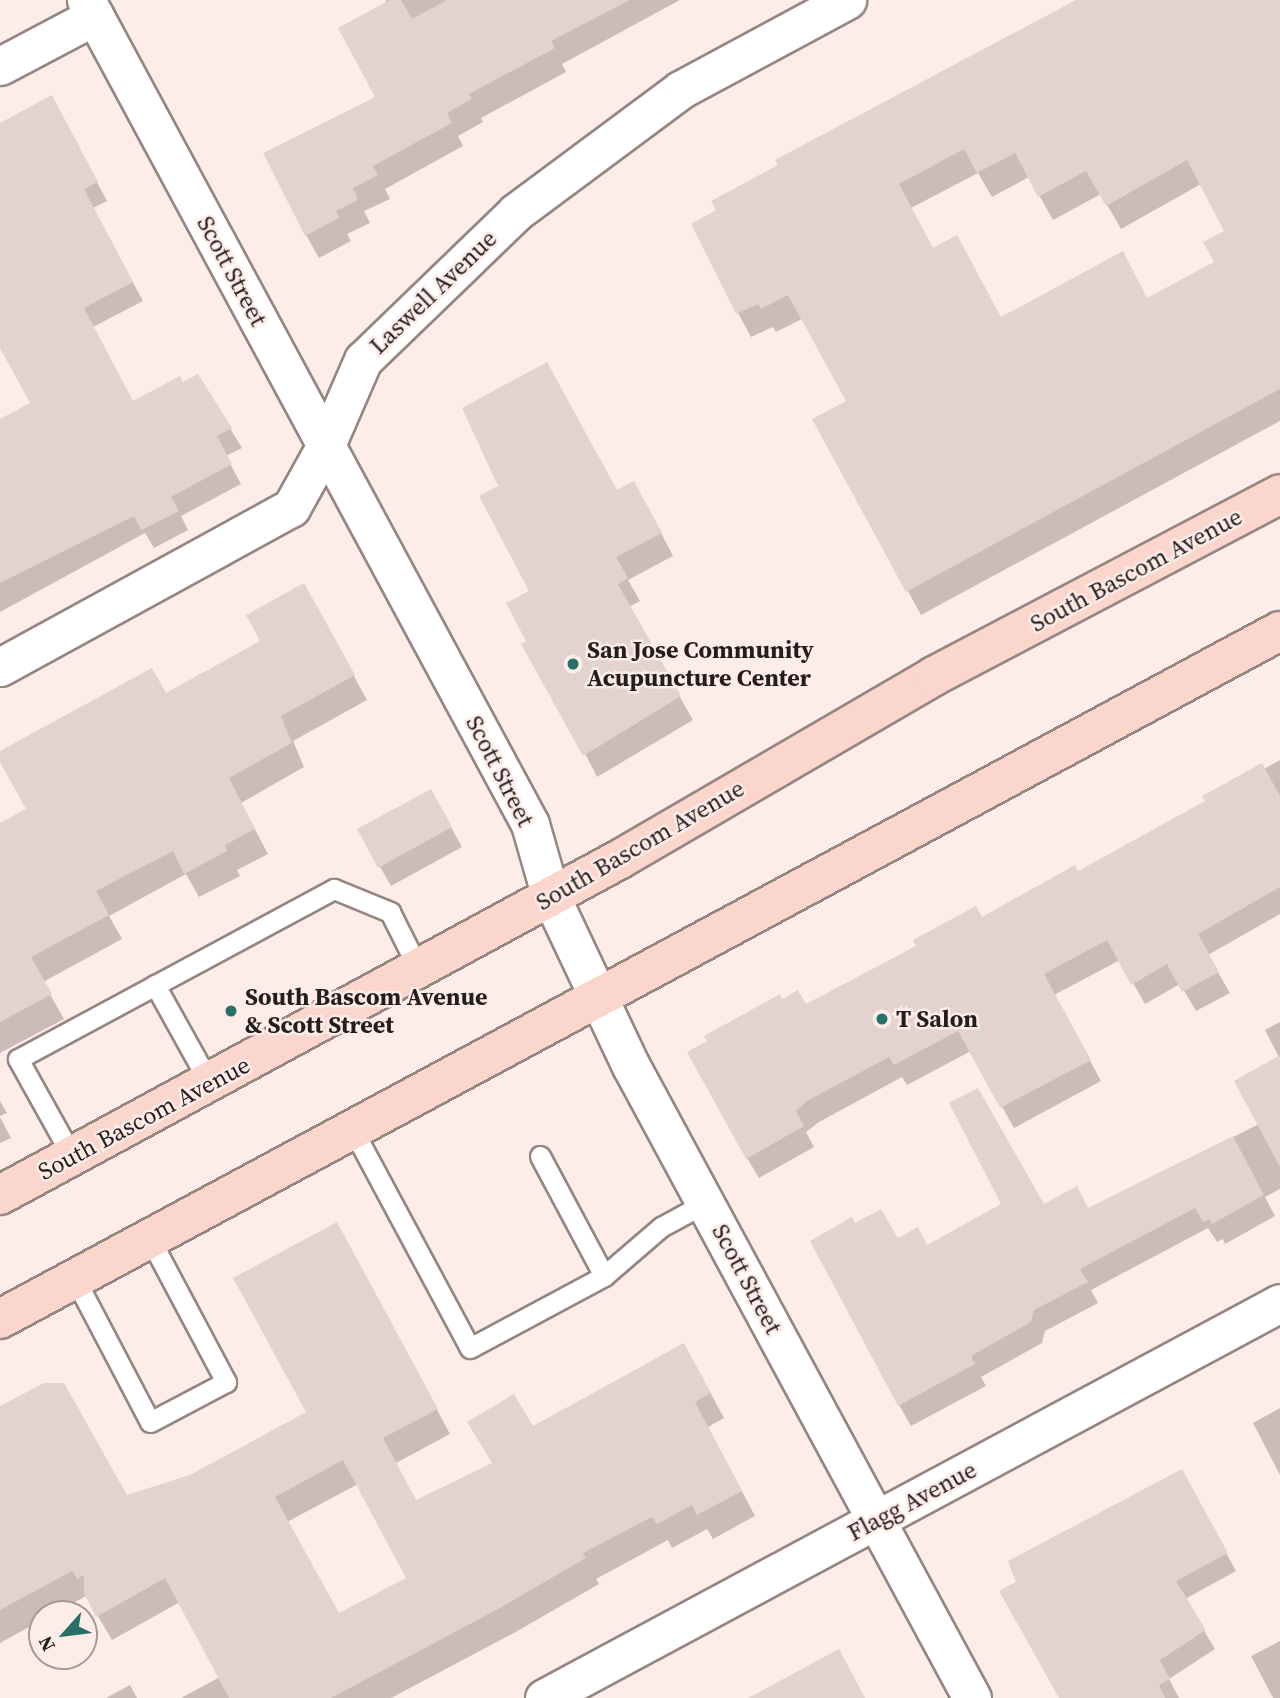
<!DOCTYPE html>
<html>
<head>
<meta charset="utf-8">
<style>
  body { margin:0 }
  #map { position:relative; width:1280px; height:1698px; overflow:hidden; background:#fdece8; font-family:"Source Serif 4",serif }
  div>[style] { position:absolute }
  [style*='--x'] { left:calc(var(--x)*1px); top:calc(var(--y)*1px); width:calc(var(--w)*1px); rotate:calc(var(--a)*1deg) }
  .shadow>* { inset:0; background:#0003 }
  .building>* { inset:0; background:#e3d2ce }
  .roads { filter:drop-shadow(2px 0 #958682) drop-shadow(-2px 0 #958682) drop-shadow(0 2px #958682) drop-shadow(0 -2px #958682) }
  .lane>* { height:19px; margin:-9.5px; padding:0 9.5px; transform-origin:9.5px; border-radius:9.5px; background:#fff }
  .street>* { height:37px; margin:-18.5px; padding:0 18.5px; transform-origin:18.5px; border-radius:18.5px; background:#fff }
  .primary>* { height:38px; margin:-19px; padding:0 19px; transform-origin:19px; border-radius:19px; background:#fad6cd }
  .dots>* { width:19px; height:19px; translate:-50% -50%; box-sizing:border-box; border:4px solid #fdece8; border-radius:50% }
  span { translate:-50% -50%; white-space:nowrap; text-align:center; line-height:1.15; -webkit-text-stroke:5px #fdece8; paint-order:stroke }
  .street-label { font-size:24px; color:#231d1c }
  .poi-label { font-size:24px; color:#231d1c; font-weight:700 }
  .left { translate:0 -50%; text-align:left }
  .north { position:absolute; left:28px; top:1600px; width:70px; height:70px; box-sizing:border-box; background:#fdece8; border:2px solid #a69996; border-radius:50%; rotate:242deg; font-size:19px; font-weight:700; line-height:28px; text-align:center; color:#231d1c }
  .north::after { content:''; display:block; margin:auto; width:24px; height:32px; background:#297168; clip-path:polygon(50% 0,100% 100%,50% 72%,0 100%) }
</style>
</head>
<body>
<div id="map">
  <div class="shadow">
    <i style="clip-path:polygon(386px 0,680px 0,562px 64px,566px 72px,481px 118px,483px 122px,458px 136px,463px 146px,385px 189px,390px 199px,364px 211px,370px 223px,347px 234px,351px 241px,319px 258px,306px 235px,377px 97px)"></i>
    <i style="clip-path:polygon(evenodd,1078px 0,1280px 0,1280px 421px,921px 615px,815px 420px,848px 402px,802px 319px,776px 332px,773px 327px,751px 337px,738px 313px,718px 211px,781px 166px,778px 161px,1078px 0,978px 173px,992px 197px,1029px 177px,1053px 220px,1101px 194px,1121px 229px,1201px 184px,1226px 231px,1216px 262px,1147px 300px,1001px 319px,933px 250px,911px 208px,978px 173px)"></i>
    <i style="clip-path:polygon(62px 116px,107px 201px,93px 208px,143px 301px,93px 327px,133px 403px,198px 376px,242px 448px,226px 456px,241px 484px,181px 516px,188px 530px,154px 548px,145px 533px,0 612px,0 421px,32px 404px,0 344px,0 181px)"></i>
    <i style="clip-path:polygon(617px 492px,647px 506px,673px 556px,628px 580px,640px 601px,629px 607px,693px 720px,597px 777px,528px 641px,531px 592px)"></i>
    <i style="clip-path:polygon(317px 609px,367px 700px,293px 741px,304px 767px,241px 803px,268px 854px,237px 870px,240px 876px,199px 897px,186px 874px,109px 916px,122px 939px,43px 982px,64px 1019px,0 1053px,0 825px,28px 810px,0 753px,166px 696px)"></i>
    <i style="clip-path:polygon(1280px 760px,1280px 914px,1208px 955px,1230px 993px,1196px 1011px,1180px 984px,1145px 1004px,1120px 960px,1054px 995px,1101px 1081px,1014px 1128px,971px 1051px,907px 1085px,902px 1077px,819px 1122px,806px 1132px,814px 1147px,759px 1178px,747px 1158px,782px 1001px,805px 1006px,1078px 873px)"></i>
    <i style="clip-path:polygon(431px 791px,462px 847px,391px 886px,359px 830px)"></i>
    <i style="clip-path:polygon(1280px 1022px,1280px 1189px,1265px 1197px,1275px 1216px,1225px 1244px,1223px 1239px,1217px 1242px,1208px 1228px,1091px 1290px,1098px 1303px,1045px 1331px,1042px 1343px,981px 1377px,986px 1386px,911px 1426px,899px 1405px,855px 1226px,927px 1247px,1044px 1206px,1088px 1210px,1259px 1124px,1279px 1057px,1265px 1030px)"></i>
    <i style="clip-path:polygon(0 1101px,7px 1113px,0 1116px)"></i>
    <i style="clip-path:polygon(0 1117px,11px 1138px,0 1143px)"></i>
    <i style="clip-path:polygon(evenodd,351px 1249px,450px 1434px,396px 1463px,416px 1502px,494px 1464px,532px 1428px,698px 1370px,724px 1418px,708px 1427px,755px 1516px,713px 1539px,707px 1529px,672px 1548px,668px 1540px,596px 1579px,599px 1584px,514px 1633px,391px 1698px,181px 1698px,220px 1677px,180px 1602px,112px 1640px,86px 1596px,53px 1614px,42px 1614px,42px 1620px,0 1643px,0 1411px,50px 1383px,63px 1384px,126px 1497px,190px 1477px,309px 1413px,351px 1249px,358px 1484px,408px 1578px,339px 1615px,287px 1522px,358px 1484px)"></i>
    <i style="clip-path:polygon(1280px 1408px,1280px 1475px,1253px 1423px)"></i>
    <i style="clip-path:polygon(1191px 1489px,1236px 1571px,1185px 1599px,1215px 1649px,1169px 1679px,1179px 1698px,1060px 1698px)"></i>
    <i style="clip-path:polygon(1280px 1641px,1280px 1698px,1273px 1698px,1251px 1656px)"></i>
    <i style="clip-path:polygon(130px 1685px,137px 1698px,106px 1698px)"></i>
  </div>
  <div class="building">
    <i style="clip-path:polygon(390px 0,401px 0,412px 19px,447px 0,630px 0,551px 41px,555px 48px,469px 94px,472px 99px,447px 113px,452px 123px,373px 166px,378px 175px,353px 188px,358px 200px,336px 211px,339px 218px,305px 236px,263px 153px,375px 97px,338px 28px)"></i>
    <i style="clip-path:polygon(evenodd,1076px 0,1280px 0,1280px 389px,906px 592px,812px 419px,846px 401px,788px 295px,761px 309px,758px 304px,736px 314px,691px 224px,716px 210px,711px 201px,778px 165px,775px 160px,1076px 0,964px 149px,977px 173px,1015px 153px,1038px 197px,1086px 171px,1106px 206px,1187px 160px,1224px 231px,1203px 242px,1214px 262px,1147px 298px,1123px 251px,1001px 317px,957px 235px,933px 248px,899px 184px,964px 149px)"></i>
    <i style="clip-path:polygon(52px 95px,98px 182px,84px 189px,133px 282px,84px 308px,133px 401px,180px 376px,183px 382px,198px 374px,232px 428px,217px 436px,232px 464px,171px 497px,179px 511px,141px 530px,134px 516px,0 583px,0 419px,30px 403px,0 348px,0 123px)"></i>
    <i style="clip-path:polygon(547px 362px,617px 490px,634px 481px,662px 533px,616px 557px,628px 578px,618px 584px,681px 696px,583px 756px,521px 644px,526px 641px,506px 603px,529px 591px,479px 496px,498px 486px,462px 408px)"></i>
    <i style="clip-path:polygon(304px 583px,355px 675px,281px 716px,292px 743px,229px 778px,255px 829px,225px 845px,227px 851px,184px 874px,173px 851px,96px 891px,109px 915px,31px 957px,52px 994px,0 1022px,0 823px,26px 809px,0 762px,0 751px,152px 668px,166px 693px,260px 641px,246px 615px)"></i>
    <i style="clip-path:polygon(1262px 763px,1280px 796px,1280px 887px,1198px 934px,1219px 972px,1182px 992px,1167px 964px,1131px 985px,1107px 940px,1044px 974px,1091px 1060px,1000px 1108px,958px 1031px,894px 1065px,889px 1057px,807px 1101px,796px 1111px,804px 1126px,746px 1159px,687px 1052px,707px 1041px,704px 1036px,780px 994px,782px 999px,798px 990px,806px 1004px,916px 946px,913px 940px,976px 906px,982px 917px,1075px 865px,1078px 871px,1205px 801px,1202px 796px)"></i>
    <i style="clip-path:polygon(431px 789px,452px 827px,378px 868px,357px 829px)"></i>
    <i style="clip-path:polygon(1280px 1055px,1280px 1167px,1234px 1081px)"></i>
    <i style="clip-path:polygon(978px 1088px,1044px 1204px,1077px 1186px,1088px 1208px,1233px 1136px,1264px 1195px,1212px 1224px,1209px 1219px,1203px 1222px,1195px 1208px,1080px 1269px,1088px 1282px,1034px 1310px,1031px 1322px,971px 1356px,975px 1364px,898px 1406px,810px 1241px,852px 1217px,855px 1223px,881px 1209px,898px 1238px,918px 1227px,927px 1245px,1001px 1204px,949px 1103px)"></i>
    <i style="clip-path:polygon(evenodd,337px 1222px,438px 1409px,383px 1438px,416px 1500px,492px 1463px,467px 1422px,514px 1394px,533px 1426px,684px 1343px,711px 1393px,695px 1402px,742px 1491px,697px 1515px,692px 1505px,657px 1524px,652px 1517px,583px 1553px,586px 1558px,500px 1608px,331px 1698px,229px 1698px,165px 1578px,96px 1617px,84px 1593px,84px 1575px,77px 1579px,72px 1571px,0 1610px,0 1406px,44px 1383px,64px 1383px,127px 1495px,190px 1475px,306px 1412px,233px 1278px,337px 1222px,343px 1460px,406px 1578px,339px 1613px,275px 1497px,343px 1460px)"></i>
    <i style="clip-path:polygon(1182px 1469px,1228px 1553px,1176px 1581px,1206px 1630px,1160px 1660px,1170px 1679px,1159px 1685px,1165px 1698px,1059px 1698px,999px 1591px,1016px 1582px,1008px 1561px)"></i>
    <i style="clip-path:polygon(839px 1649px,865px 1698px,748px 1698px)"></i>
  </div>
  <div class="roads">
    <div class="lane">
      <i style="--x:155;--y:985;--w:113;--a:60.9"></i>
      <i style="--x:353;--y:1130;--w:247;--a:61.8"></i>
      <i style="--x:470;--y:1348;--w:152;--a:-28.2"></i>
      <i style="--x:604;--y:1276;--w:75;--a:-40.7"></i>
      <i style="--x:661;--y:1227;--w:50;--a:-28.6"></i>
      <i style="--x:72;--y:1156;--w:111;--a:-119.1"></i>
      <i style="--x:18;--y:1059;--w:359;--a:-28.3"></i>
      <i style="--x:334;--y:889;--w:61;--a:22.3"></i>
      <i style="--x:390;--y:912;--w:65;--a:63.4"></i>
      <i style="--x:540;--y:1156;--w:136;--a:61.9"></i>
      <i style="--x:75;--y:1279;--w:161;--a:62.3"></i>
      <i style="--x:150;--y:1422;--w:86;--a:-27.8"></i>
      <i style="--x:226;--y:1382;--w:162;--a:-118"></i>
    </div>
    <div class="street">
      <i style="--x:86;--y:0;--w:936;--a:61.68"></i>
      <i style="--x:530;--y:824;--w:76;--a:74"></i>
      <i style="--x:551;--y:897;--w:187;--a:64.7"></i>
      <i style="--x:631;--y:1066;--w:718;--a:61.65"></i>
      <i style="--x:0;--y:66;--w:107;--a:-27.8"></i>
      <i style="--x:0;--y:667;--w:332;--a:-28.7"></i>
      <i style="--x:291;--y:508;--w:72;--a:-60.9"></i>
      <i style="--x:326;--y:445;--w:93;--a:-66.5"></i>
      <i style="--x:363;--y:360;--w:213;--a:-44"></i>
      <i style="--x:516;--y:212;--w:204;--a:-36.6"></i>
      <i style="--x:680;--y:90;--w:190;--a:-28.3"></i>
      <i style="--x:544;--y:1698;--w:835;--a:-28.22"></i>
    </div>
    <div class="primary">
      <i style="--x:0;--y:1195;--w:705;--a:-28.45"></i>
      <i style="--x:620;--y:859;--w:363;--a:-30.2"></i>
      <i style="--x:934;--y:676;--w:391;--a:-27.7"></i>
      <i style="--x:0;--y:1319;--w:1453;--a:-28.26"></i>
    </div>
  </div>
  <div class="dots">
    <i style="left:573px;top:664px;background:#297168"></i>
    <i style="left:231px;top:1011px;background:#297168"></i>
    <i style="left:882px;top:1019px;background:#297168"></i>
  </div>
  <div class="street-label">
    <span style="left:232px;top:271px;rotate:62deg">Scott Street</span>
    <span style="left:433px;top:292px;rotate:-44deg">Laswell Avenue</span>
    <span style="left:1136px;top:570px;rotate:-28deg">South Bascom Avenue</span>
    <span style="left:500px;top:771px;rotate:63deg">Scott Street</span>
    <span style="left:640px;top:845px;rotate:-30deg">South Bascom Avenue</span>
    <span style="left:144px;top:1118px;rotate:-28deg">South Bascom Avenue</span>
    <span style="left:747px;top:1279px;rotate:62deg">Scott Street</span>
    <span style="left:912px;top:1501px;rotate:-28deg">Flagg Avenue</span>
  </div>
  <div class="poi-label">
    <span class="left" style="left:587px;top:664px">San Jose Community<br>Acupuncture Center</span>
    <span class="left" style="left:245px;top:1011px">South Bascom Avenue<br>&amp; Scott Street</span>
    <span class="left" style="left:896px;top:1019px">T Salon</span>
  </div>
  <div class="north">N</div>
</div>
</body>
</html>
